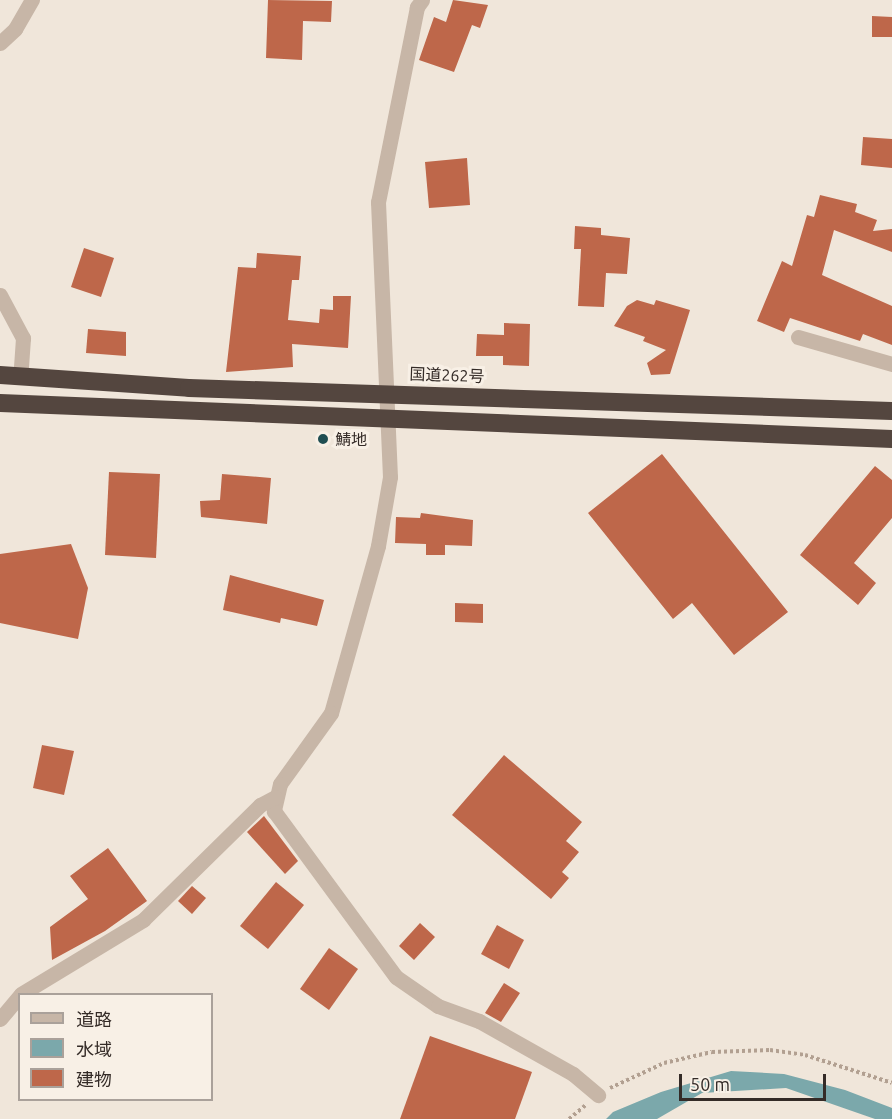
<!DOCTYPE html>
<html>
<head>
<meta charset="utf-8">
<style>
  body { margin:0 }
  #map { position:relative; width:892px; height:1119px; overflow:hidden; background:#f0e6da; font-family:Ubuntu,"Noto Sans JP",sans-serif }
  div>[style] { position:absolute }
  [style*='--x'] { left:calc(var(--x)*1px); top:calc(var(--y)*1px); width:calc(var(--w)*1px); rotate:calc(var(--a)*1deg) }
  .water>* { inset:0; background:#7ba8ab }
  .building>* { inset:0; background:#be674a }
  .path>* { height:4px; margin-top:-2px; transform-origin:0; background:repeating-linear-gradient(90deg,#b2a091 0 3px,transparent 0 6px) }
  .street>* { height:15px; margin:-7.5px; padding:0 7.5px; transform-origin:7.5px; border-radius:7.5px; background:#c7b6a7 }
  .highway>* { height:18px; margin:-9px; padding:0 9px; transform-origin:9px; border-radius:9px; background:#54463f }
  .dots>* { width:16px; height:16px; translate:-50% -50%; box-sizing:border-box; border:3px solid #f8f0e6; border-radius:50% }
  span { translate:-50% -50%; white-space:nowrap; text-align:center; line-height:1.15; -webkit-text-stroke:6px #f8f0e6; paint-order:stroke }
  .street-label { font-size:16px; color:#342b27 }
  .poi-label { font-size:16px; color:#342b27 }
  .left { translate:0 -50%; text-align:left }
  .legend { position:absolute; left:18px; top:993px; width:195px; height:108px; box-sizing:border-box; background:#f8f0e6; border:2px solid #aaa19a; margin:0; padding:8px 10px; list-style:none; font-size:18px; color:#342b27 }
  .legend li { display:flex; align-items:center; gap:12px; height:30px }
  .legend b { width:30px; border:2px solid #aaa19a }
  .scale { position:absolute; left:679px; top:1074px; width:147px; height:27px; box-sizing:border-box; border:3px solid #342b27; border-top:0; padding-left:8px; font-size:18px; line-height:21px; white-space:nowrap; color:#342b27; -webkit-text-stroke:4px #f8f0e6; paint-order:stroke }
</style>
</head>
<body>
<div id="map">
  <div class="water">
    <i style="clip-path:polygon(731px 1071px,784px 1074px,845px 1090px,892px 1108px,892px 1119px,875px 1119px,786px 1088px,702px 1093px,657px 1119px,606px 1119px,613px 1112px,661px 1092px)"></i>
  </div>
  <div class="building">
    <i style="clip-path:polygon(268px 0,332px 1px,331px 22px,303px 21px,302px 60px,266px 58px)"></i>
    <i style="clip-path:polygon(453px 0,488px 5px,480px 28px,472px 25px,454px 72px,419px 60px,434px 17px,446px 22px)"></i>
    <i style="clip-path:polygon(872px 16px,892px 17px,892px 37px,872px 37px)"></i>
    <i style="clip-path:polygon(863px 137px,892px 139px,892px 168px,861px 165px)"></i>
    <i style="clip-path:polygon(467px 158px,470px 205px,429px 208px,425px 162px)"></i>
    <i style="clip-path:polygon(820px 195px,857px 204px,855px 212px,877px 220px,873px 231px,892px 229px,892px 252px,834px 230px,822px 275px,892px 306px,892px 345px,863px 334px,860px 341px,790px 318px,784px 332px,757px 321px,782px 261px,792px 266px,807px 215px,814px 217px)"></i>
    <i style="clip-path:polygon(575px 226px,601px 228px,601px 235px,630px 238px,627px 274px,606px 273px,604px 307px,578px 306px,581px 249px,574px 249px)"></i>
    <i style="clip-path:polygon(84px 248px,114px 258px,101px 297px,71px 287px)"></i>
    <i style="clip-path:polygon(257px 253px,301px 256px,299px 280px,292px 280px,288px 320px,319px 323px,320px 309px,333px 310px,333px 296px,351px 296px,348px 348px,292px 344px,293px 367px,226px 372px,238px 267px,256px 268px)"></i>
    <i style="clip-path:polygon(637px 300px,654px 305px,656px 300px,690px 310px,670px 374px,651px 375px,647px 363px,666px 350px,643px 341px,645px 337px,614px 326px,627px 306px)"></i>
    <i style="clip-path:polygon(504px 323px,530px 324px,529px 366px,503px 365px,503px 356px,476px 356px,477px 334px,504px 335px)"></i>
    <i style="clip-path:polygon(88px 329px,126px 332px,126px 356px,86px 353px)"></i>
    <i style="clip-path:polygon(662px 454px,788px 612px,734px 655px,692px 603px,673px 619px,588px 513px)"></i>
    <i style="clip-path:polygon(875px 466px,892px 480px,892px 518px,854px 563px,876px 583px,858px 605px,800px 555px)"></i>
    <i style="clip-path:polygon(109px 472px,160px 474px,156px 558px,105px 555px)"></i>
    <i style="clip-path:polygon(222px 474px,271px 478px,267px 524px,201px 517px,200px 501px,220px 500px)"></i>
    <i style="clip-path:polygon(421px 513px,473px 520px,472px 546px,445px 545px,445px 555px,426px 555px,426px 544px,395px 543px,396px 517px,420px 518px)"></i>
    <i style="clip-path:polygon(71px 544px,88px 588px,78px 639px,0 623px,0 554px)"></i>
    <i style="clip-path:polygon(230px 575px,324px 600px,317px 626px,281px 618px,280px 623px,223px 610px)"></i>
    <i style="clip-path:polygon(455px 603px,483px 604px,483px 623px,455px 622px)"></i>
    <i style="clip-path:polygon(42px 745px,74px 751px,64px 795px,33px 788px)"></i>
    <i style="clip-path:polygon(504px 755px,582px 822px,566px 841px,579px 852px,562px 872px,569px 878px,551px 899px,452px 815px)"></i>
    <i style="clip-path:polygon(264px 816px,298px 861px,285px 874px,247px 832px)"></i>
    <i style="clip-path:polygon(108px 848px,147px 901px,105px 931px,52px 960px,50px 927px,88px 899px,70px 876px)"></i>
    <i style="clip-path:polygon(276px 882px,304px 905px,268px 949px,240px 926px)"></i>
    <i style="clip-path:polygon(192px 886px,206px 898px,192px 914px,178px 901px)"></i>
    <i style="clip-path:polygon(420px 923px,435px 937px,414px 960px,399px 946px)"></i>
    <i style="clip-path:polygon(497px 925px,524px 940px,509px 969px,481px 954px)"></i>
    <i style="clip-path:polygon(329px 948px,358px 969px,329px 1010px,300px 989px)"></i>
    <i style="clip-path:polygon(504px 983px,520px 993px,501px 1022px,485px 1013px)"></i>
    <i style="clip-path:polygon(430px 1036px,532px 1072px,515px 1119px,400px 1119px)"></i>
  </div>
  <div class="path">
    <i style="--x:610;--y:1088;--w:60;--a:-24.8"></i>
    <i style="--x:664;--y:1063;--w:49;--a:-12.9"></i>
    <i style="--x:712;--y:1052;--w:58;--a:-2"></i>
    <i style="--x:770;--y:1050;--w:35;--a:8"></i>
    <i style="--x:805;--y:1055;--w:91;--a:17.8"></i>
    <i style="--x:569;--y:1119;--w:23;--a:-40"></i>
  </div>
  <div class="street">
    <i style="--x:422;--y:0;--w:9;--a:126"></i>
    <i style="--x:417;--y:7;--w:199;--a:101.3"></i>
    <i style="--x:378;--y:202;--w:275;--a:87.5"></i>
    <i style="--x:390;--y:477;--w:70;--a:99.9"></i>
    <i style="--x:378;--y:546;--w:173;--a:105.7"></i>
    <i style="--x:331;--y:713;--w:87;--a:125.7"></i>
    <i style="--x:280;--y:784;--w:28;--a:103"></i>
    <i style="--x:274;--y:811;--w:206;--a:53.7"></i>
    <i style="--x:396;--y:977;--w:51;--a:34.6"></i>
    <i style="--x:438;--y:1006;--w:44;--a:20.1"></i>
    <i style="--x:479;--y:1021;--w:108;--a:29.4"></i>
    <i style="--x:573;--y:1074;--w:33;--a:40"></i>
    <i style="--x:0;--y:43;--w:21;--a:-43"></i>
    <i style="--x:15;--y:29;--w:34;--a:-60"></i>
    <i style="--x:0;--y:295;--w:49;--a:61.9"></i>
    <i style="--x:23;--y:338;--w:39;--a:94"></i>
    <i style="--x:798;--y:337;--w:98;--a:16"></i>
    <i style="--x:21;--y:994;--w:143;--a:-31.2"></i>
    <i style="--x:143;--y:920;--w:164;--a:-44.5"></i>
    <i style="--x:260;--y:805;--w:17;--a:-28"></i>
    <i style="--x:0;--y:1019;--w:31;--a:-50"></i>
  </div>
  <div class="highway">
    <i style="--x:0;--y:375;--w:189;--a:3.9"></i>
    <i style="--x:189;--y:388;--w:703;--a:1.87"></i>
    <i style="--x:0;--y:403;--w:893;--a:2.31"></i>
  </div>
  <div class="dots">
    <i style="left:323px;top:439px;background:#1f4e52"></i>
  </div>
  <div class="street-label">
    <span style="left:447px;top:375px;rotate:2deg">国道262号</span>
  </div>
  <div class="poi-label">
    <span class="left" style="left:335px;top:439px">鯖地</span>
  </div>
  <ul class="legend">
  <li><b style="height:8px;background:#c7b6a7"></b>道路</li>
  <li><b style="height:16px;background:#7ba8ab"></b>水域</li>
  <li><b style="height:16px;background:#be674a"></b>建物</li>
  </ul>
  <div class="scale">50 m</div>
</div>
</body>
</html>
